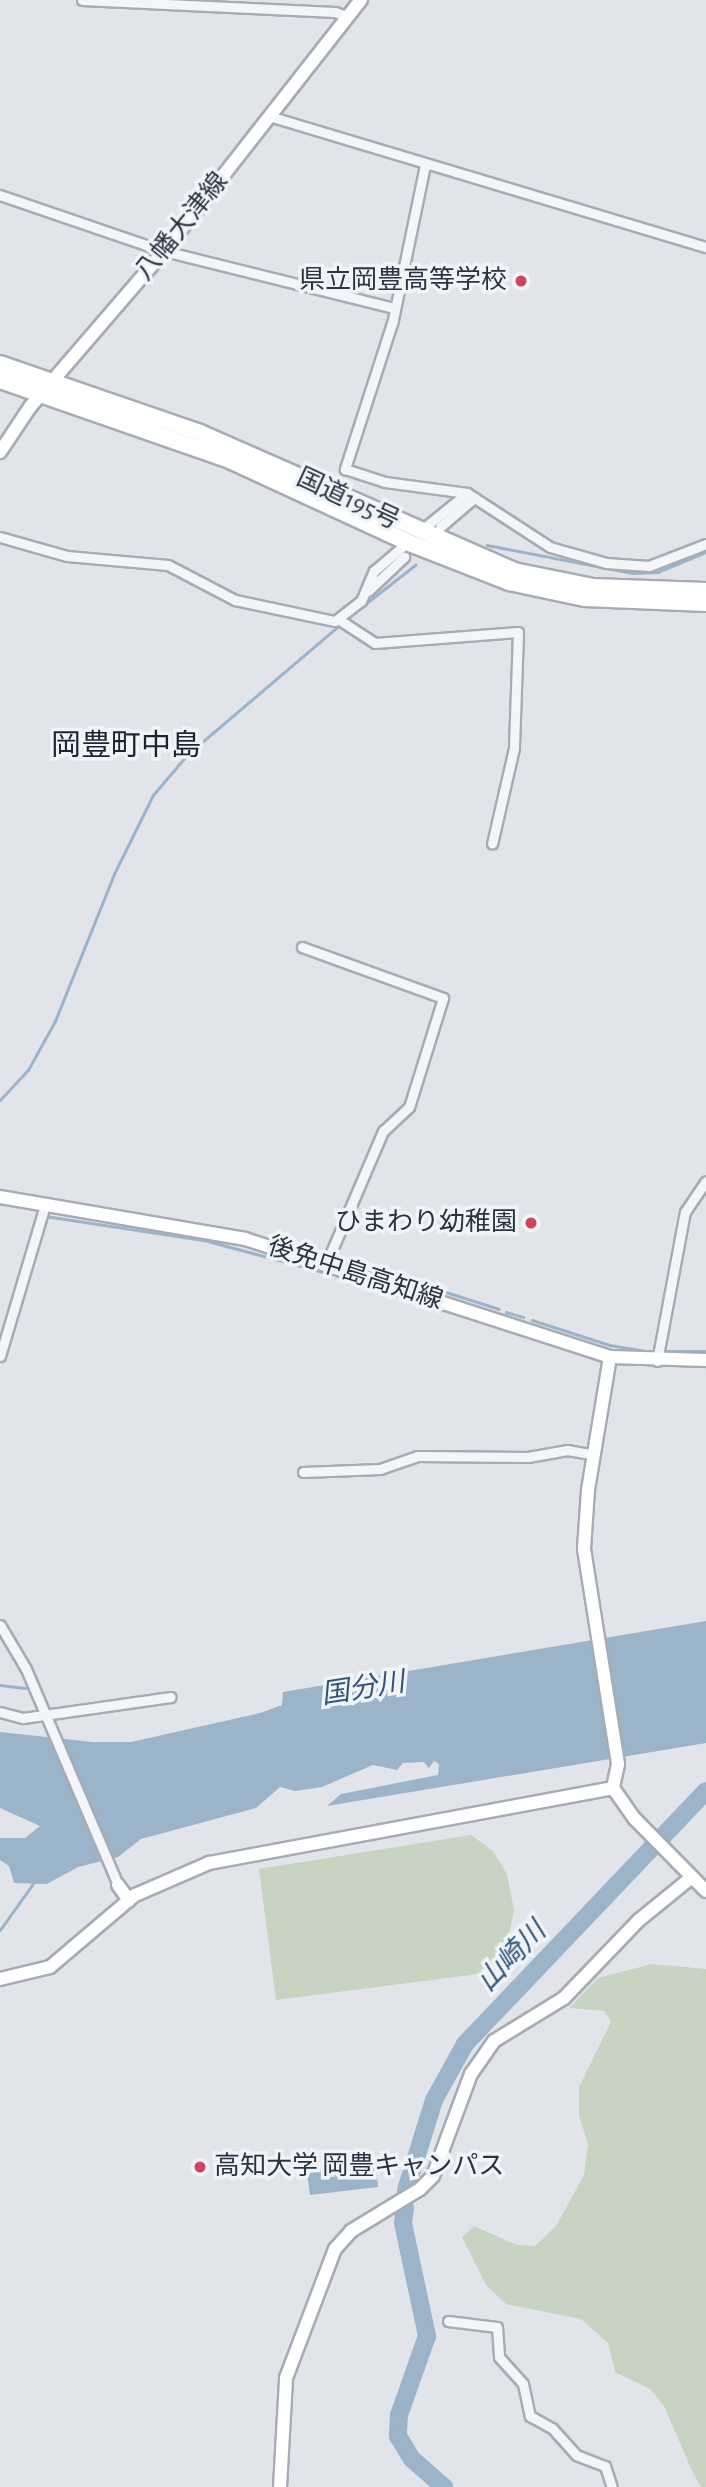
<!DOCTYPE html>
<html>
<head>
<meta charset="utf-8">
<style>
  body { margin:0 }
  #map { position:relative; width:706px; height:2487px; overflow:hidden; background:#e1e5ea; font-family:"Alegreya Sans","Noto Sans JP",sans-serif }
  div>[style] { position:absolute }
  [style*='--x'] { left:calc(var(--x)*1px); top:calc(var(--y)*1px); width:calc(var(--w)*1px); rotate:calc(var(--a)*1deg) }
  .green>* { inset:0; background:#c7d4c2 }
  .water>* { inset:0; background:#9bb4ca }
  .stream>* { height:2.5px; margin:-1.25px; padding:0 1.25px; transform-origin:1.25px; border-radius:1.25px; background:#9bb4ca }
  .river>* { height:18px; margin:-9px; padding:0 9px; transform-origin:9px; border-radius:9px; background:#9bb4ca }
  .roads { filter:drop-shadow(2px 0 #a6acb4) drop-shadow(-2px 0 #a6acb4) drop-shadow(0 2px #a6acb4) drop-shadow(0 -2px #a6acb4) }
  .street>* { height:9px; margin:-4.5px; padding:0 4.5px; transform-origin:4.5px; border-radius:4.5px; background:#f4f5f8 }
  .secondary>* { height:12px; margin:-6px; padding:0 6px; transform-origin:6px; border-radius:6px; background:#fff }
  .highway>* { height:16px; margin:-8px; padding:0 8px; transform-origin:8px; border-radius:8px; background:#fff }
  .dots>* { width:19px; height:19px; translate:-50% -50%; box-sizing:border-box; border:4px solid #f0f4f7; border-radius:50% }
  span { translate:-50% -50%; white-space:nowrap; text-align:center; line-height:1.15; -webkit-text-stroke:7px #f0f4f7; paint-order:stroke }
  .street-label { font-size:26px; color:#293342 }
  .poi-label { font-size:26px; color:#293342 }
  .right { translate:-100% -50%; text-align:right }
  .left { translate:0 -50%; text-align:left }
  .water-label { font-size:28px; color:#325477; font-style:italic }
  .quarter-label { font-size:30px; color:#1b2433 }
</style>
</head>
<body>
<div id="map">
  <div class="green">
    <i style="clip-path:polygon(471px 1835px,493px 1851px,507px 1874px,514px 1910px,509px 1934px,493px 1964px,478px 1974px,276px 2000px,259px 1869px)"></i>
    <i style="clip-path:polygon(652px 1964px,706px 1969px,706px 2487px,701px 2487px,692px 2471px,664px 2406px,650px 2389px,615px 2372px,608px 2343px,581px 2319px,506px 2304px,486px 2285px,462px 2237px,474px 2226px,517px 2245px,535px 2246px,556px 2226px,584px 2175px,588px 2144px,579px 2116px,579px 2087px,611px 2022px,604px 2011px,569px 2008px,598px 1978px)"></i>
  </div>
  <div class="water">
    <i style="clip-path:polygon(706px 1621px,706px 1743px,327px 1806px,341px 1794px,438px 1775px,439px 1764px,434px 1761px,429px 1768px,424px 1762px,403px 1763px,397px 1770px,373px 1765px,322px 1787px,295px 1791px,280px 1787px,256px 1808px,141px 1839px,118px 1857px,78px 1867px,47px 1884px,14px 1883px,9px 1866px,0 1860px,0 1838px,25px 1838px,40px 1826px,0 1808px,0 1732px,93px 1742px,131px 1742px,260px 1713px,282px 1705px,283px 1692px)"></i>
    <i style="clip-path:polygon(376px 2165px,378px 2187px,310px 2195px,307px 2173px)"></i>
  </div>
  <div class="stream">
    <i style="--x:487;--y:545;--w:148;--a:10.9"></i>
    <i style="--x:632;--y:573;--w:26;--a:-2"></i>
    <i style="--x:658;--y:572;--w:52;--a:-22.6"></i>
    <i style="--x:346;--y:619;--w:88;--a:-38"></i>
    <i style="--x:0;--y:1100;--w:41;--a:-47"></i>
    <i style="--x:28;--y:1070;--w:56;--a:-61.1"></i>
    <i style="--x:55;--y:1021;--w:158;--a:-68.1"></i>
    <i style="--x:114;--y:874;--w:88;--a:-63.7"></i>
    <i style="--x:153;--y:795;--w:52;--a:-49.6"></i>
    <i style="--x:187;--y:755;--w:202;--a:-40.4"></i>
    <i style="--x:45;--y:1216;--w:161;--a:8.6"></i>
    <i style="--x:204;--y:1240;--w:127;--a:15"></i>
    <i style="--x:335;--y:1258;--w:32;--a:14"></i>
    <i style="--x:374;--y:1269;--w:131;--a:17.7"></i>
    <i style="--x:506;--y:1312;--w:18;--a:16"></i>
    <i style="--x:532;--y:1320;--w:82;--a:17.8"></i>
    <i style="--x:610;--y:1345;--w:43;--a:9.5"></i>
    <i style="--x:662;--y:1351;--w:44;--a:0"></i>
    <i style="--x:0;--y:1685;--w:25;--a:7"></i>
    <i style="--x:0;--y:1930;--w:60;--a:-54.5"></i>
  </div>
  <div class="river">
    <i style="--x:406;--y:2190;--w:94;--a:-72.7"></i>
    <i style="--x:434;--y:2100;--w:64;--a:-61"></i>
    <i style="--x:465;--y:2044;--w:349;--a:-46.4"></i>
    <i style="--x:405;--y:2208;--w:15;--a:98"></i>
    <i style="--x:403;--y:2223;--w:116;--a:78"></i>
    <i style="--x:427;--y:2336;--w:84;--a:109.5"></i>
    <i style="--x:399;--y:2415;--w:21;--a:93"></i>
    <i style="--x:398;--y:2436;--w:27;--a:59"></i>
    <i style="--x:412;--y:2459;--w:43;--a:41.2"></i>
  </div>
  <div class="roads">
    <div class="street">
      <i style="--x:82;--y:0;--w:253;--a:2.7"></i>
      <i style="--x:335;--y:12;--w:14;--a:21"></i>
      <i style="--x:269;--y:116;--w:456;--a:16.7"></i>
      <i style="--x:425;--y:165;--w:158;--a:101.7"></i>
      <i style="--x:393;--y:320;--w:157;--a:107.9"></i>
      <i style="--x:345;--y:469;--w:42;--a:18"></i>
      <i style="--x:385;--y:482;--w:83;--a:7.6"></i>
      <i style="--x:0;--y:195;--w:173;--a:18.9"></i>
      <i style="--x:164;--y:251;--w:237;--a:13.9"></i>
      <i style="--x:440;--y:527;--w:45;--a:-40.5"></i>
      <i style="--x:419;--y:532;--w:62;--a:-39.1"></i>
      <i style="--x:467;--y:493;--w:99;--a:33"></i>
      <i style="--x:550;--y:547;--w:58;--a:15.9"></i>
      <i style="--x:606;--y:563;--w:43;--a:4"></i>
      <i style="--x:649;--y:566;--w:61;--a:-21.1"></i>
      <i style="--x:0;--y:537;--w:70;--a:15.8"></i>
      <i style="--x:67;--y:556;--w:101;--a:5.1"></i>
      <i style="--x:168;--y:565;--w:76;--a:27.6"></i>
      <i style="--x:235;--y:600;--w:102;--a:11.9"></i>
      <i style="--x:335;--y:621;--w:33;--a:-38"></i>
      <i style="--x:361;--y:601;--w:33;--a:-67"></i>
      <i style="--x:374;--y:571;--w:46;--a:-40.6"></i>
      <i style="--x:368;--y:591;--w:50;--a:-43.4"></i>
      <i style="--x:338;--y:619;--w:44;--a:33"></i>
      <i style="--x:375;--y:643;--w:143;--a:-4.4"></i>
      <i style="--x:518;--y:632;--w:116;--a:92"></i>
      <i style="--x:514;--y:748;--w:98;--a:102.9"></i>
      <i style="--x:302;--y:947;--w:150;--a:19.9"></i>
      <i style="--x:443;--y:998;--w:114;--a:107.3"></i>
      <i style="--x:409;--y:1107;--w:35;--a:137"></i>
      <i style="--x:383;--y:1131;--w:145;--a:113.2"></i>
      <i style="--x:0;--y:1356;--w:158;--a:-73.4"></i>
      <i style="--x:657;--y:1361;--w:152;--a:-79.4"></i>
      <i style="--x:685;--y:1212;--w:37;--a:-56"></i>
      <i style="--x:303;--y:1472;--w:77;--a:-2.2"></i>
      <i style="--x:380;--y:1469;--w:39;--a:-19"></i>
      <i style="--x:417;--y:1456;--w:111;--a:0.5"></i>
      <i style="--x:528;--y:1457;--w:40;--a:-10"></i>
      <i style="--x:567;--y:1450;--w:27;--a:10"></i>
      <i style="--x:0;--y:1625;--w:51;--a:59.4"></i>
      <i style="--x:26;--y:1669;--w:235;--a:66.9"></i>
      <i style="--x:0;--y:1712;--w:24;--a:15"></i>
      <i style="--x:23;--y:1718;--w:149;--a:-8.1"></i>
      <i style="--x:448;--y:2321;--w:49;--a:7"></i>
      <i style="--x:497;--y:2327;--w:30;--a:86"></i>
      <i style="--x:499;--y:2357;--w:36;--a:48"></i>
      <i style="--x:523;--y:2384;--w:33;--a:78"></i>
      <i style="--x:530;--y:2416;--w:25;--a:29"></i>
      <i style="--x:552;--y:2428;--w:36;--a:48"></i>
      <i style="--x:576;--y:2455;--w:31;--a:21"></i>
      <i style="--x:605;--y:2466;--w:22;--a:72"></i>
    </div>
    <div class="secondary">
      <i style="--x:0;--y:452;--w:54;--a:-56.3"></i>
      <i style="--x:30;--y:407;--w:206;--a:-49.3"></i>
      <i style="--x:164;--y:251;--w:319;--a:-51.9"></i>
      <i style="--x:0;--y:1197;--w:249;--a:9.7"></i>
      <i style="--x:245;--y:1239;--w:384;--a:17.9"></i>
      <i style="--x:610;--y:1357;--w:96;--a:1.8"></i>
      <i style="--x:610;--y:1357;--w:135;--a:99.4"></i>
      <i style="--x:588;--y:1490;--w:59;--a:93.9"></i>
      <i style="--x:584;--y:1549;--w:218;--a:81"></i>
      <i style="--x:618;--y:1764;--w:25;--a:102"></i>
      <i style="--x:613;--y:1788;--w:38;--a:55"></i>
      <i style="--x:635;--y:1819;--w:101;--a:45.4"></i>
      <i style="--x:118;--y:1885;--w:19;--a:54"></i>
      <i style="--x:0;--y:1979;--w:51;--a:-13.5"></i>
      <i style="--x:50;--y:1967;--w:111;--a:-40.3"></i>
      <i style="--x:135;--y:1895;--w:81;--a:-23.4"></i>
      <i style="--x:209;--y:1863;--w:411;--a:-10.5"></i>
      <i style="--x:280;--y:2487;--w:109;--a:-86.8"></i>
      <i style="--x:286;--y:2378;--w:138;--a:-69.2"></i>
      <i style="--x:335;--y:2249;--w:24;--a:-48"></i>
      <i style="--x:351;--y:2231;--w:81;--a:-31.3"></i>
      <i style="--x:420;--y:2189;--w:18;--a:-45"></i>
      <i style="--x:433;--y:2176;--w:109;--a:-69.6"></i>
      <i style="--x:471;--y:2074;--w:40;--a:-55.1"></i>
      <i style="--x:494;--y:2041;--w:82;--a:-31.6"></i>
      <i style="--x:564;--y:1998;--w:108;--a:-46.1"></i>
      <i style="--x:639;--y:1920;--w:68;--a:-39.1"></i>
    </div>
    <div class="highway">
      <i style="--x:0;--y:364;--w:212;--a:19"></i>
      <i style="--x:200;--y:433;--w:343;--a:23.7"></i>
      <i style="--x:514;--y:571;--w:81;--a:11.4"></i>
      <i style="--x:593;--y:587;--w:113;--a:2"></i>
      <i style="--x:0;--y:380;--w:246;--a:19.2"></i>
      <i style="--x:232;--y:461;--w:193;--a:24.8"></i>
      <i style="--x:407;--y:542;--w:110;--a:21.4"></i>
      <i style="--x:509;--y:582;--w:78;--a:11.9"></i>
      <i style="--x:585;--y:598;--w:121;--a:2.4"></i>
    </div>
  </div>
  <div class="dots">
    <i style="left:521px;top:281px;background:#d1445f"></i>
    <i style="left:531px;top:1223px;background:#d1445f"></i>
    <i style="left:200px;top:2167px;background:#d1445f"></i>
  </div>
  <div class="street-label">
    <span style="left:182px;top:227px;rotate:-51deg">八幡大津線</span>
    <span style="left:348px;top:500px;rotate:25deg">国道195号</span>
    <span style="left:355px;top:1274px;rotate:18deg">後免中島高知線</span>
  </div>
  <div class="poi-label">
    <span class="right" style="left:507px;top:281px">県立岡豊高等学校</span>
    <span class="right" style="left:517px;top:1223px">ひまわり幼稚園</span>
    <span class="left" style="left:214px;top:2167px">高知大学 岡豊キャンパス</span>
  </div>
  <div class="water-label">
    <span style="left:363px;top:1689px;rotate:-9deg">国分川</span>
    <span style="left:512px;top:1957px;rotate:-46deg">山崎川</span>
  </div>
  <div class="quarter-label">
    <span style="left:126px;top:746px">岡豊町中島</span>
  </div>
</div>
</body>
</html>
